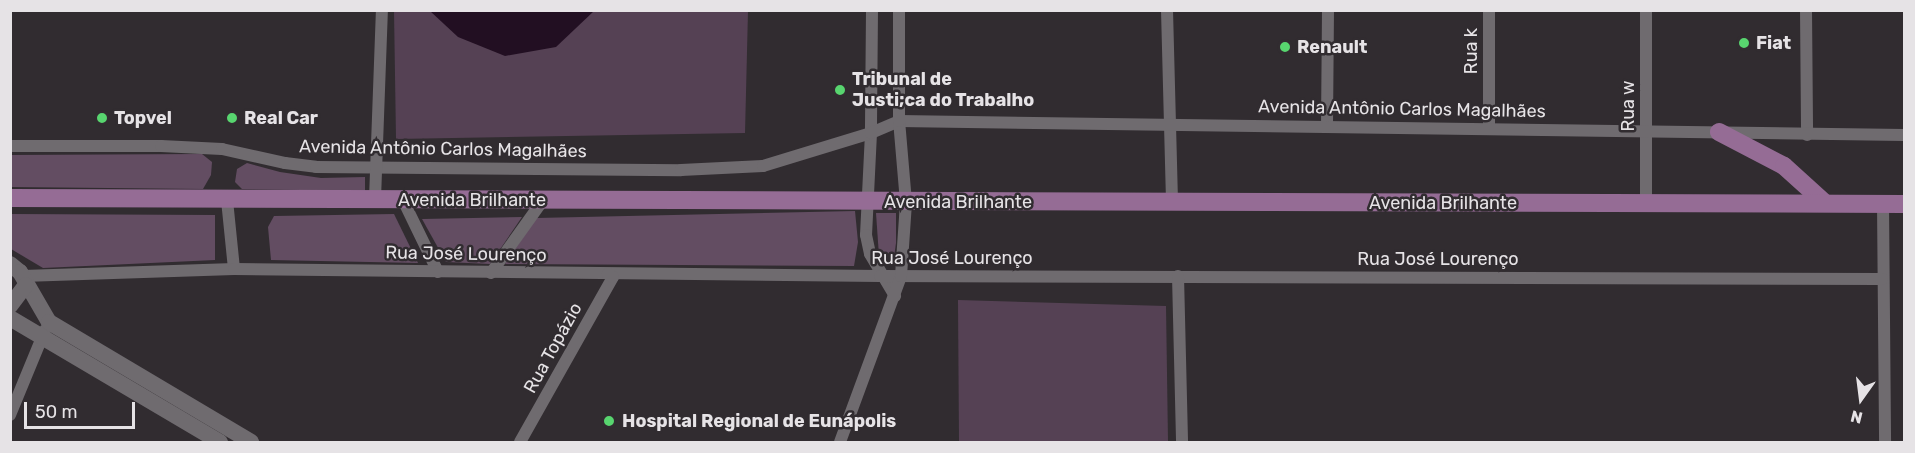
<!DOCTYPE html>
<html>
<head>
<meta charset="utf-8">
<style>
  body { margin:0 }
  #map { position:relative; width:1915px; height:453px; overflow:hidden; background:#312c30; font-family:Rubik,sans-serif }
  div>[style] { position:absolute }
  [style*='--x'] { left:calc(var(--x)*1px); top:calc(var(--y)*1px); width:calc(var(--w)*1px); rotate:calc(var(--a)*1deg) }
  .green>* { inset:0; background:#554154 }
  .forest>* { inset:0; background:#634d62 }
  .water>* { inset:0; background:#220f22 }
  .street>* { height:12px; margin:-6px; padding:0 6px; transform-origin:6px; border-radius:6px; background:#6f6b6f }
  .secondary>* { height:16px; margin:-8px; padding:0 8px; transform-origin:8px; border-radius:8px; background:#6f6b6f }
  .primary>* { height:18px; margin:-9px; padding:0 9px; transform-origin:9px; border-radius:9px; background:#956c95 }
  .dots>* { width:16px; height:16px; translate:-50% -50%; box-sizing:border-box; border:3px solid #312c30; border-radius:50% }
  span { translate:-50% -50%; white-space:nowrap; text-align:center; line-height:1.15; -webkit-text-stroke:5px #312c30; paint-order:stroke }
  .poi-label { font-size:18px; color:#e6e3e6; font-weight:700 }
  .left { translate:0 -50%; text-align:left }
  .street-label { font-size:18px; color:#e6e3e6 }
  .frame { position:absolute; inset:0; border:12px solid #e6e3e6; pointer-events:none }
  .north { position:absolute; left:1831px; top:369px; width:60px; height:60px; -webkit-text-stroke:4px #312c30; paint-order:stroke; rotate:194deg; font-size:16px; font-weight:700; line-height:24px; text-align:center; color:#e6e3e6 }
  .north::after { content:''; display:block; margin:auto; width:21px; height:27px; background:#e6e3e6; clip-path:polygon(50% 0,100% 100%,50% 72%,0 100%) }
  .scale { position:absolute; left:24px; top:402px; width:111px; height:27px; box-sizing:border-box; border:3px solid #e6e3e6; border-top:0; padding-left:8px; font-size:18px; line-height:21px; white-space:nowrap; color:#e6e3e6; -webkit-text-stroke:4px #312c30; paint-order:stroke }
</style>
</head>
<body>
<div id="map">
  <div class="green">
    <i style="clip-path:polygon(394px 11px,748px 11px,745px 133px,396px 139px)"></i>
    <i style="clip-path:polygon(958px 300px,1166px 306px,1168px 442px,959px 442px)"></i>
  </div>
  <div class="forest">
    <i style="clip-path:polygon(202px 154px,212px 162px,211px 175px,203px 189px,11px 187px,11px 155px)"></i>
    <i style="clip-path:polygon(247px 163px,280px 172px,321px 178px,365px 177px,365px 191px,242px 189px,235px 182px,237px 169px)"></i>
    <i style="clip-path:polygon(855px 211px,858px 242px,854px 266px,505px 264px,536px 218px)"></i>
    <i style="clip-path:polygon(876px 213px,896px 213px,896px 243px,894px 257px,888px 261px,879px 256px)"></i>
    <i style="clip-path:polygon(11px 214px,215px 215px,215px 260px,43px 268px,11px 249px)"></i>
    <i style="clip-path:polygon(394px 214px,418px 263px,271px 260px,268px 227px,274px 216px)"></i>
    <i style="clip-path:polygon(522px 217px,490px 264px,446px 262px,422px 219px)"></i>
  </div>
  <div class="water">
    <i style="clip-path:polygon(430px 11px,594px 11px,556px 47px,505px 56px,458px 37px)"></i>
  </div>
  <div class="street">
    <i style="--x:872;--y:10;--w:123;--a:90.5"></i>
    <i style="--x:871;--y:133;--w:102;--a:92.8"></i>
    <i style="--x:866;--y:235;--w:19;--a:78"></i>
    <i style="--x:870;--y:254;--w:49;--a:59.2"></i>
    <i style="--x:1167;--y:10;--w:193;--a:88.5"></i>
    <i style="--x:1646;--y:10;--w:192;--a:90"></i>
    <i style="--x:1806;--y:10;--w:125;--a:89.5"></i>
    <i style="--x:1327;--y:125;--w:115;--a:-89.5"></i>
    <i style="--x:1489;--y:128;--w:118;--a:-90"></i>
    <i style="--x:10;--y:146;--w:151;--a:0"></i>
    <i style="--x:161;--y:146;--w:61;--a:2.8"></i>
    <i style="--x:222;--y:149;--w:65;--a:12.5"></i>
    <i style="--x:285;--y:163;--w:31;--a:7"></i>
    <i style="--x:316;--y:167;--w:365;--a:0.5"></i>
    <i style="--x:681;--y:170;--w:82;--a:-2.8"></i>
    <i style="--x:763;--y:166;--w:113;--a:-17"></i>
    <i style="--x:871;--y:133;--w:30;--a:-23"></i>
    <i style="--x:899;--y:121;--w:1005;--a:0.8"></i>
    <i style="--x:375;--y:199;--w:189;--a:-87.9"></i>
    <i style="--x:227;--y:200;--w:69;--a:84.2"></i>
    <i style="--x:403;--y:200;--w:80;--a:64.1"></i>
    <i style="--x:1883;--y:204;--w:238;--a:89.5"></i>
    <i style="--x:491;--y:273;--w:90;--a:-54.5"></i>
    <i style="--x:23;--y:276;--w:211;--a:-1.9"></i>
    <i style="--x:234;--y:269;--w:646;--a:0.62"></i>
    <i style="--x:880;--y:276;--w:1002;--a:0.17"></i>
    <i style="--x:1178;--y:276;--w:166;--a:88.6"></i>
    <i style="--x:10;--y:415;--w:92;--a:-67.6"></i>
    <i style="--x:520;--y:442;--w:189;--a:-60.6"></i>
    <i style="--x:613;--y:277;--w:6;--a:-149"></i>
    <i style="--x:840;--y:442;--w:177;--a:-69.8"></i>
    <i style="--x:901;--y:276;--w:74;--a:-86.1"></i>
    <i style="--x:906;--y:202;--w:81;--a:-94.9"></i>
    <i style="--x:899;--y:121;--w:111;--a:-90"></i>
  </div>
  <div class="secondary">
    <i style="--x:10;--y:264;--w:13;--a:39"></i>
    <i style="--x:20;--y:272;--w:58;--a:59.9"></i>
    <i style="--x:49;--y:322;--w:235;--a:30.7"></i>
    <i style="--x:10;--y:306;--w:26;--a:-53"></i>
    <i style="--x:10;--y:318;--w:244;--a:30.6"></i>
  </div>
  <div class="primary">
    <i style="--x:1719;--y:132;--w:73;--a:27.6"></i>
    <i style="--x:1784;--y:166;--w:55;--a:42.1"></i>
    <i style="--x:10;--y:198;--w:1894;--a:0.18"></i>
  </div>
  <div class="dots">
    <i style="left:1744px;top:43px;background:#58d56f"></i>
    <i style="left:1285px;top:47px;background:#58d56f"></i>
    <i style="left:840px;top:90px;background:#58d56f"></i>
    <i style="left:102px;top:118px;background:#58d56f"></i>
    <i style="left:232px;top:118px;background:#58d56f"></i>
    <i style="left:609px;top:421px;background:#58d56f"></i>
  </div>
  <div class="poi-label">
    <span class="left" style="left:1756px;top:43px">Fiat</span>
    <span class="left" style="left:1297px;top:47px">Renault</span>
    <span class="left" style="left:852px;top:90px">Tribunal de<br>Justi;ca do Trabalho</span>
    <span class="left" style="left:114px;top:118px">Topvel</span>
    <span class="left" style="left:244px;top:118px">Real Car</span>
    <span class="left" style="left:622px;top:421px">Hospital Regional de Eunápolis</span>
  </div>
  <div class="street-label">
    <span style="left:1471px;top:51px;rotate:-90deg">Rua k</span>
    <span style="left:1628px;top:106px;rotate:-90deg">Rua w</span>
    <span style="left:1402px;top:109px;rotate:1deg">Avenida Antônio Carlos Magalhães</span>
    <span style="left:443px;top:149px;rotate:1deg">Avenida Antônio Carlos Magalhães</span>
    <span style="left:472px;top:200px">Avenida Brilhante</span>
    <span style="left:958px;top:202px">Avenida Brilhante</span>
    <span style="left:1443px;top:203px">Avenida Brilhante</span>
    <span style="left:466px;top:254px;rotate:1deg">Rua José Lourenço</span>
    <span style="left:952px;top:258px">Rua José Lourenço</span>
    <span style="left:1438px;top:259px">Rua José Lourenço</span>
    <span style="left:553px;top:348px;rotate:-61deg">Rua Topázio</span>
  </div>
  <div class="frame"></div>
  <div class="north">N</div>
  <div class="scale">50 m</div>
</div>
</body>
</html>
